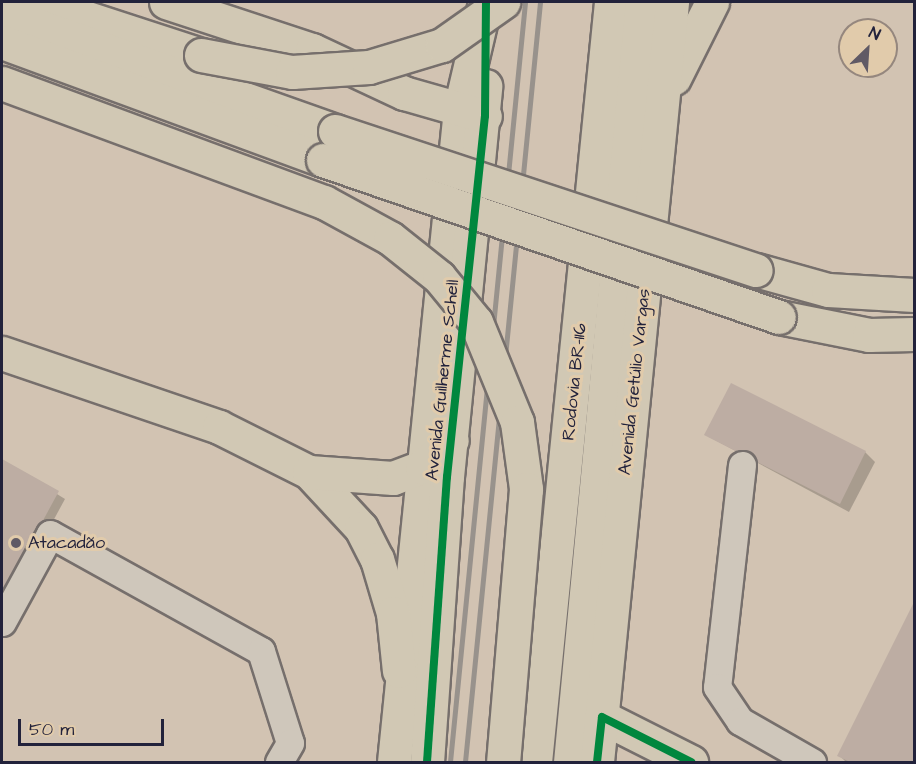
<!DOCTYPE html>
<html>
<head>
<meta charset="utf-8">
<style>
  body { margin:0 }
  #map { position:relative; width:916px; height:764px; overflow:hidden; background:#d2c3b2; font-family:"Architects Daughter",sans-serif }
  div>[style] { position:absolute }
  [style*='--x'] { left:calc(var(--x)*1px); top:calc(var(--y)*1px); width:calc(var(--w)*1px); rotate:calc(var(--a)*1deg) }
  .shadow>* { inset:0; background:#0003 }
  .building>* { inset:0; background:#bdada3 }
  .roads { filter:drop-shadow(2px 0 #766f6c) drop-shadow(-2px 0 #766f6c) drop-shadow(0 2px #766f6c) drop-shadow(0 -2px #766f6c) }
  .minor>* { height:27px; margin:-13.5px; padding:0 13.5px; transform-origin:13.5px; border-radius:13.5px; background:#cfc7bb }
  .major>* { height:33px; margin:-16.5px; padding:0 16.5px; transform-origin:16.5px; border-radius:16.5px; background:#d1c8b4 }
  .highway>* { height:33px; margin:-16.5px; padding:0 16.5px; transform-origin:16.5px; border-radius:16.5px; background:#d1c8b4 }
  .rail>* { height:4.5px; margin:-2.25px; padding:0 2.25px; transform-origin:2.25px; border-radius:2.25px; background:#98928c }
  .bridges { filter:drop-shadow(2px 0 #766f6c) drop-shadow(-2px 0 #766f6c) drop-shadow(0 2px #766f6c) drop-shadow(0 -2px #766f6c) }
  .highway-bridge>* { height:33px; margin:-16.5px; padding:0 16.5px; transform-origin:16.5px; border-radius:16.5px; background:#d1c8b4 }
  .cycleway>* { height:8px; margin:-4px; padding:0 4px; transform-origin:4px; border-radius:4px; background:#00873e }
  .dots>* { width:16px; height:16px; translate:-50% -50%; box-sizing:border-box; border:3px solid #e1cbab; border-radius:50% }
  span { translate:-50% -50%; white-space:nowrap; text-align:center; line-height:1.15; -webkit-text-stroke:6px #e1cbab; paint-order:stroke }
  .street-label { font-size:18px; color:#22223b }
  .poi-label { font-size:18px; color:#22223b }
  .left { translate:0 -50%; text-align:left }
  .frame { position:absolute; inset:0; border:3px solid #22223b; pointer-events:none }
  .north { position:absolute; left:838px; top:18px; width:60px; height:60px; box-sizing:border-box; background:#e1cbab; border:2px solid #95877e; border-radius:50%; rotate:25deg; font-size:16px; font-weight:700; line-height:24px; text-align:center; color:#22223b }
  .north::after { content:''; display:block; margin:auto; width:21px; height:27px; background:#605a65; clip-path:polygon(50% 0,100% 100%,50% 72%,0 100%) }
  .scale { position:absolute; left:18px; top:719px; width:146px; height:27px; box-sizing:border-box; border:3px solid #22223b; border-top:0; padding-left:8px; font-size:18px; line-height:21px; white-space:nowrap; color:#22223b; -webkit-text-stroke:4px #e1cbab; paint-order:stroke }
</style>
</head>
<body>
<div id="map">
  <div class="shadow">
    <i style="clip-path:polygon(706px 435px,865px 452px,875px 462px,849px 512px)"></i>
    <i style="clip-path:polygon(2px 460px,65px 499px,2px 615px)"></i>
    <i style="clip-path:polygon(914px 605px,914px 762px,846px 762px,839px 755px)"></i>
  </div>
  <div class="building">
    <i style="clip-path:polygon(731px 383px,866px 451px,840px 504px,704px 435px)"></i>
    <i style="clip-path:polygon(2px 459px,59px 491px,2px 596px)"></i>
    <i style="clip-path:polygon(914px 602px,914px 762px,850px 762px,837px 756px)"></i>
  </div>
  <div class="roads">
    <div class="minor">
      <i style="--x:742;--y:465;--w:223;--a:96.4"></i>
      <i style="--x:717;--y:687;--w:41;--a:55.9"></i>
      <i style="--x:740;--y:721;--w:83;--a:29.7"></i>
      <i style="--x:2;--y:622;--w:100;--a:-61.4"></i>
      <i style="--x:50;--y:534;--w:241;--a:29"></i>
      <i style="--x:261;--y:651;--w:96;--a:72.5"></i>
      <i style="--x:290;--y:743;--w:22;--a:120"></i>
    </div>
    <div class="major">
      <i style="--x:602;--y:717;--w:100;--a:26.8"></i>
      <i style="--x:394;--y:762;--w:656;--a:-84.23"></i>
      <i style="--x:460;--y:109;--w:110;--a:-76.8"></i>
      <i style="--x:427;--y:762;--w:286;--a:-86"></i>
      <i style="--x:447;--y:477;--w:393;--a:-84.4"></i>
    </div>
    <div class="highway">
      <i style="--x:38;--y:2;--w:171;--a:18"></i>
      <i style="--x:166;--y:2;--w:154;--a:18.2"></i>
      <i style="--x:312;--y:50;--w:102;--a:25.1"></i>
      <i style="--x:404;--y:93;--w:84;--a:15.9"></i>
      <i style="--x:2;--y:13;--w:353;--a:19.5"></i>
      <i style="--x:2;--y:42;--w:342;--a:20.2"></i>
      <i style="--x:674;--y:78;--w:85;--a:-63.4"></i>
      <i style="--x:756;--y:270;--w:75;--a:15.5"></i>
      <i style="--x:828;--y:290;--w:86;--a:3.3"></i>
      <i style="--x:779;--y:317;--w:92;--a:11.3"></i>
      <i style="--x:869;--y:335;--w:45;--a:-1.3"></i>
      <i style="--x:2;--y:353;--w:229;--a:18.8"></i>
      <i style="--x:219;--y:427;--w:101;--a:26.6"></i>
      <i style="--x:309;--y:472;--w:76;--a:47.1"></i>
      <i style="--x:361;--y:528;--w:35;--a:63"></i>
      <i style="--x:377;--y:559;--w:56;--a:73.5"></i>
      <i style="--x:393;--y:613;--w:58;--a:84.1"></i>
      <i style="--x:309;--y:472;--w:84;--a:4.1"></i>
      <i style="--x:393;--y:478;--w:31;--a:-21"></i>
      <i style="--x:422;--y:467;--w:40;--a:-42"></i>
      <i style="--x:535;--y:762;--w:764;--a:-84.29"></i>
      <i style="--x:570;--y:762;--w:763;--a:-84.59"></i>
      <i style="--x:597;--y:762;--w:764;--a:-84.36"></i>
    </div>
  </div>
  <div class="rail">
    <i style="--x:450;--y:762;--w:764;--a:-84.36"></i>
    <i style="--x:465;--y:762;--w:764;--a:-84.36"></i>
  </div>
  <div class="bridges">
    <div class="highway-bridge">
      <i style="--x:201;--y:55;--w:93;--a:10.6"></i>
      <i style="--x:292;--y:72;--w:77;--a:-3.7"></i>
      <i style="--x:369;--y:67;--w:76;--a:-16.8"></i>
      <i style="--x:442;--y:45;--w:75;--a:-35.2"></i>
      <i style="--x:2;--y:83;--w:343;--a:20.3"></i>
      <i style="--x:324;--y:202;--w:75;--a:28.6"></i>
      <i style="--x:390;--y:238;--w:63;--a:38.5"></i>
      <i style="--x:439;--y:277;--w:58;--a:50.6"></i>
      <i style="--x:476;--y:322;--w:108;--a:67.7"></i>
      <i style="--x:517;--y:422;--w:68;--a:82.3"></i>
      <i style="--x:526;--y:489;--w:274;--a:94.8"></i>
      <i style="--x:335;--y:131;--w:443;--a:18.3"></i>
      <i style="--x:323;--y:160;--w:482;--a:19"></i>
    </div>
  </div>
  <div class="cycleway">
    <i style="--x:427;--y:762;--w:286;--a:-86"></i>
    <i style="--x:447;--y:477;--w:363;--a:-84"></i>
    <i style="--x:485;--y:116;--w:114;--a:-89.5"></i>
    <i style="--x:597;--y:762;--w:45;--a:-83.7"></i>
    <i style="--x:602;--y:717;--w:100;--a:26.8"></i>
  </div>
  <div class="dots">
    <i style="left:16px;top:543px;background:#605a65"></i>
  </div>
  <div class="street-label">
    <span style="left:443px;top:380px;rotate:-84deg">Avenida Guilherme Schell</span>
    <span style="left:575px;top:382px;rotate:-84deg">Rodovia BR-116</span>
    <span style="left:635px;top:382px;rotate:-84deg">Avenida Getúlio Vargas</span>
  </div>
  <div class="poi-label">
    <span class="left" style="left:28px;top:543px">Atacadão</span>
  </div>
  <div class="frame"></div>
  <div class="north">N</div>
  <div class="scale">50 m</div>
</div>
</body>
</html>
